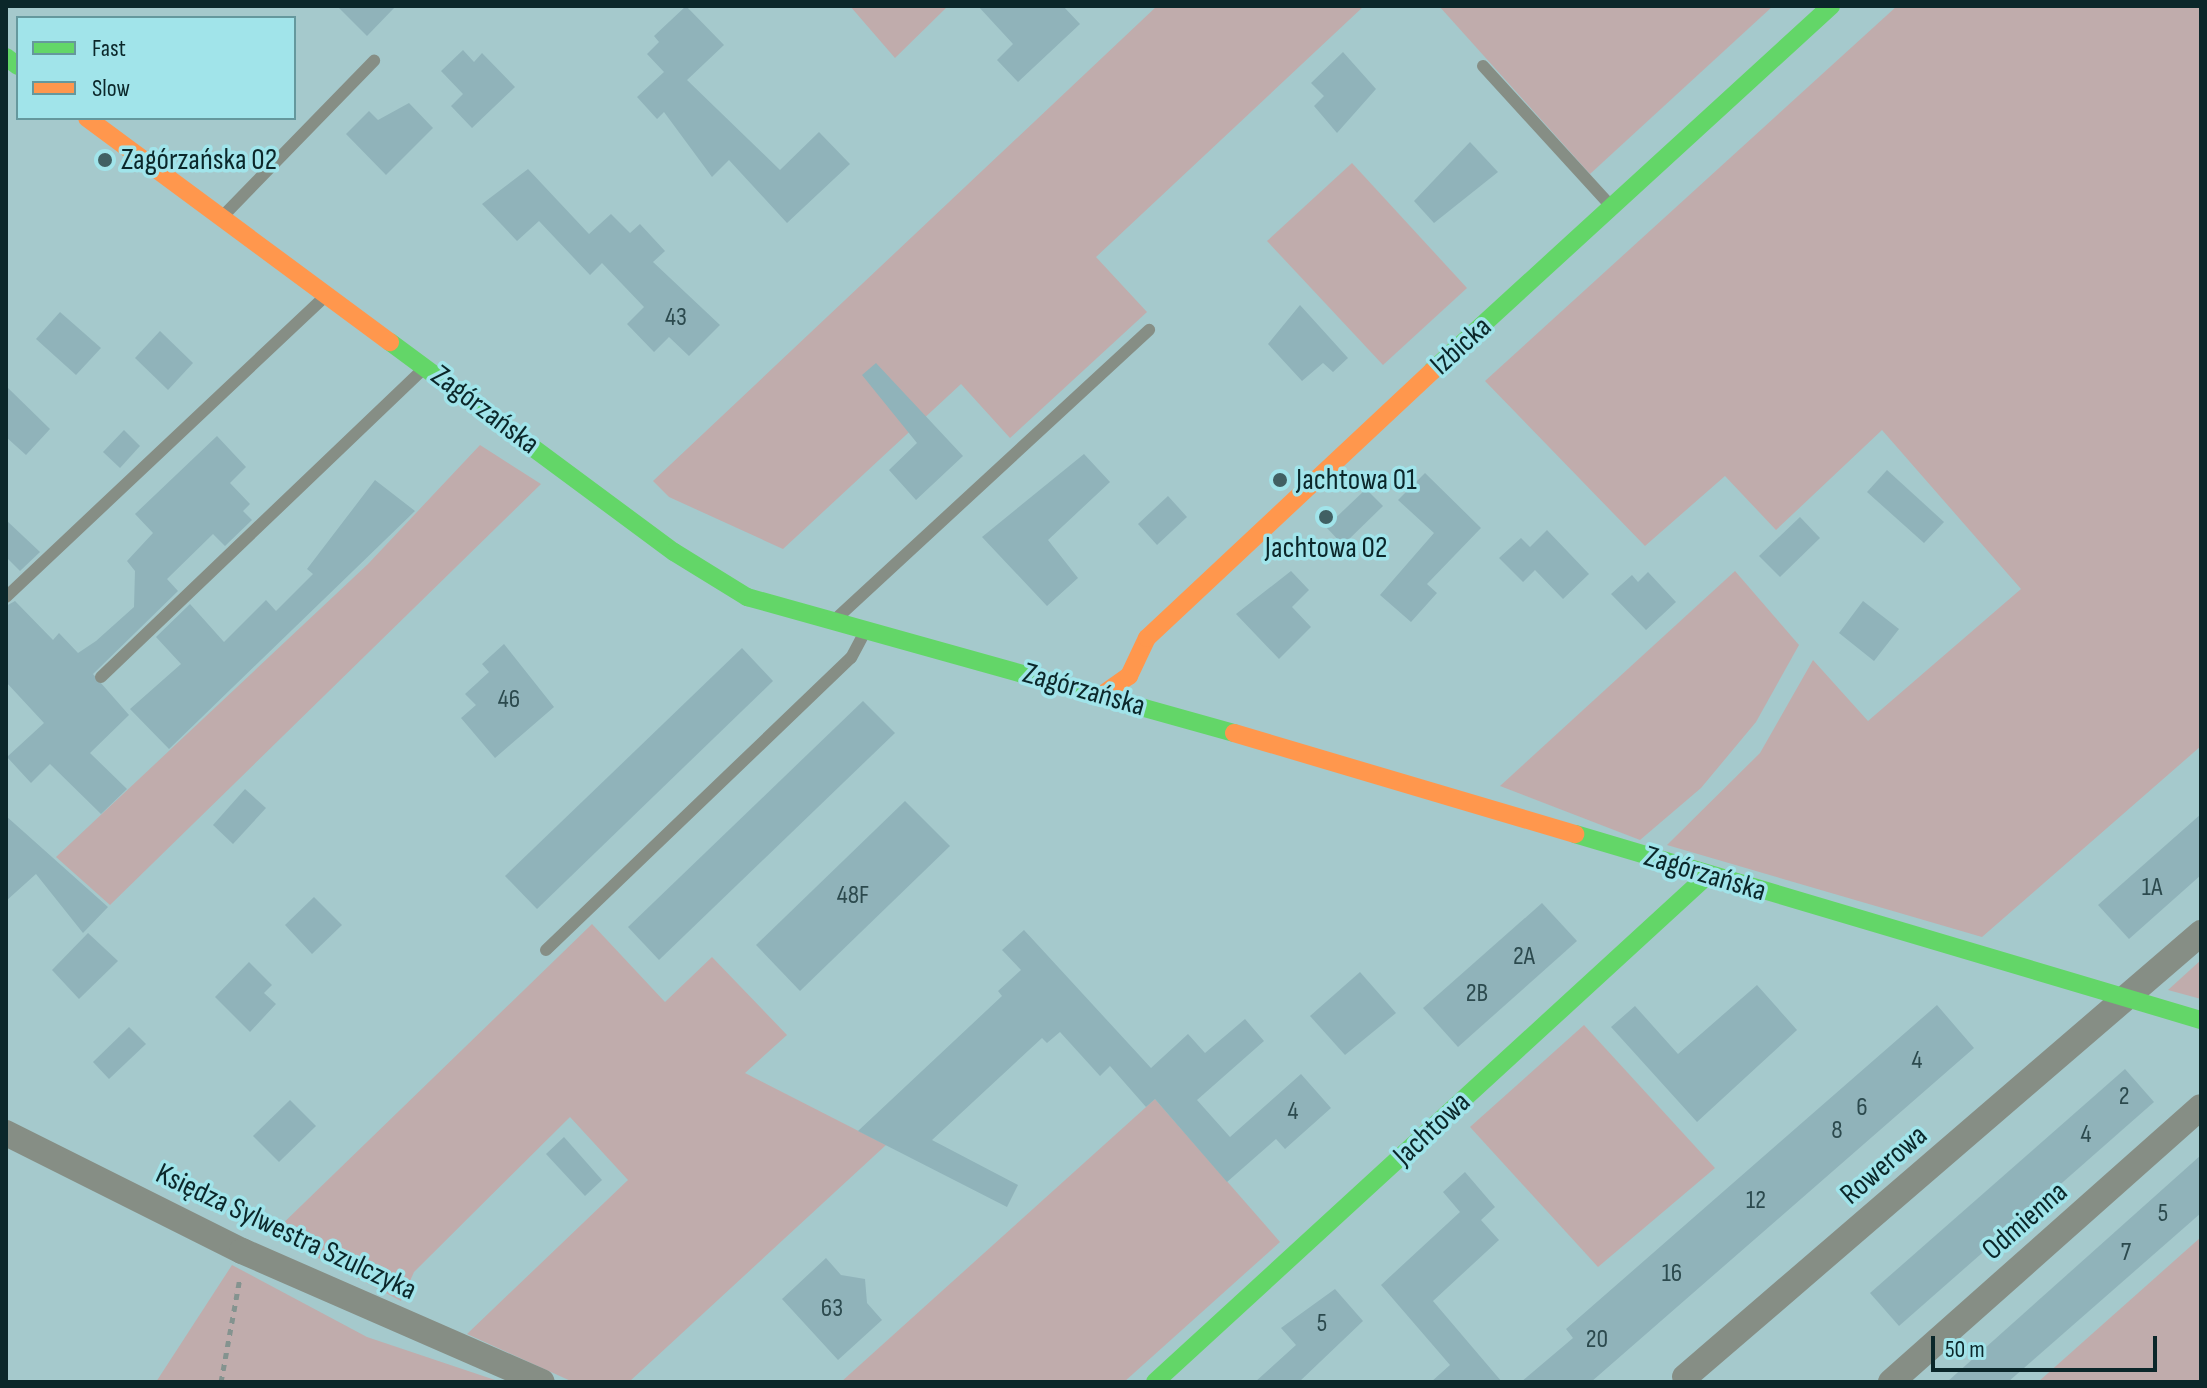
<!DOCTYPE html>
<html>
<head>
<meta charset="utf-8">
<style>
  body { margin:0 }
  #map { position:relative; width:2207px; height:1388px; overflow:hidden; background:#a5c9cc; font-family:"Sofia Sans Condensed",sans-serif }
  div>[style] { position:absolute }
  [style*='--x'] { left:calc(var(--x)*1px); top:calc(var(--y)*1px); width:calc(var(--w)*1px); rotate:calc(var(--a)*1deg) }
  .green>* { inset:0; background:#c0acac }
  .building>* { inset:0; background:#90b3ba }
  .path>* { height:5px; margin-top:-2.5px; transform-origin:0; background:repeating-linear-gradient(90deg,#84938f 0 6px,transparent 0 12px) }
  .lane>* { height:12px; margin:-6px; padding:0 6px; transform-origin:6px; border-radius:6px; background:#868e85 }
  .street>* { height:26px; margin:-13px; padding:0 13px; transform-origin:13px; border-radius:13px; background:#868e85 }
  .fast>* { height:18px; margin:-9px; padding:0 9px; transform-origin:9px; border-radius:9px; background:#63d668 }
  .slow>* { height:18px; margin:-9px; padding:0 9px; transform-origin:9px; border-radius:9px; background:#ff974d }
  .dots>* { width:22px; height:22px; translate:-50% -50%; box-sizing:border-box; border:4px solid #a1e4ea; border-radius:50% }
  span { translate:-50% -50%; white-space:nowrap; text-align:center; line-height:1.15; -webkit-text-stroke:7px #a1e4ea; paint-order:stroke }
  .number-label { font-size:26px; color:#2c4a4e }
  .number-label span { -webkit-text-stroke-width:0 }
  .poi-label { font-size:30px; color:#0b272a }
  .left { translate:0 -50%; text-align:left }
  .street-label { font-size:30px; color:#0b272a }
  .frame { position:absolute; inset:0; border:8px solid #0b272a; pointer-events:none }
  .legend { position:absolute; left:16px; top:16px; width:280px; height:104px; box-sizing:border-box; background:#a1e4ea; border:2px solid #65989d; margin:0; padding:10px 14px; list-style:none; font-size:24px; color:#0b272a }
  .legend li { display:flex; align-items:center; gap:16px; height:40px }
  .legend b { width:40px; border:2px solid #65989d }
  .scale { position:absolute; left:1931px; top:1336px; width:226px; height:36px; box-sizing:border-box; border:4px solid #0b272a; border-top:0; padding-left:10px; font-size:24px; line-height:28px; white-space:nowrap; color:#0b272a; -webkit-text-stroke:6px #a1e4ea; paint-order:stroke }
</style>
</head>
<body>
<div id="map">
  <div class="green">
    <i style="clip-path:polygon(850px 6px,948px 6px,895px 58px)"></i>
    <i style="clip-path:polygon(1157px 6px,1364px 6px,1096px 257px,1147px 312px,1010px 438px,961px 384px,783px 549px,669px 497px,653px 481px)"></i>
    <i style="clip-path:polygon(1439px 6px,1773px 6px,1590px 174px)"></i>
    <i style="clip-path:polygon(1897px 6px,2201px 6px,2201px 746px,1982px 937px,1667px 845px,1760px 753px,1813px 660px,1868px 721px,2021px 589px,1882px 430px,1776px 530px,1725px 476px,1645px 546px,1485px 381px)"></i>
    <i style="clip-path:polygon(1352px 163px,1467px 288px,1383px 365px,1267px 241px)"></i>
    <i style="clip-path:polygon(480px 445px,541px 484px,110px 905px,56px 857px,368px 564px)"></i>
    <i style="clip-path:polygon(1735px 571px,1799px 645px,1756px 722px,1701px 788px,1640px 840px,1500px 786px)"></i>
    <i style="clip-path:polygon(592px 924px,665px 1002px,712px 957px,787px 1035px,745px 1073px,886px 1145px,629px 1382px,573px 1382px,467px 1334px,628px 1180px,570px 1117px,414px 1272px,401px 1301px,272px 1234px)"></i>
    <i style="clip-path:polygon(2201px 960px,2201px 999px,2168px 990px)"></i>
    <i style="clip-path:polygon(1584px 1025px,1715px 1168px,1598px 1267px,1470px 1127px)"></i>
    <i style="clip-path:polygon(1155px 1099px,1280px 1242px,1124px 1382px,841px 1382px)"></i>
    <i style="clip-path:polygon(2201px 1237px,2201px 1382px,2038px 1382px)"></i>
    <i style="clip-path:polygon(232px 1265px,367px 1337px,501px 1382px,156px 1382px)"></i>
  </div>
  <div class="building">
    <i style="clip-path:polygon(337px 6px,396px 6px,367px 36px)"></i>
    <i style="clip-path:polygon(686px 6px,724px 45px,687px 80px,780px 170px,819px 132px,850px 164px,787px 223px,729px 160px,712px 177px,664px 112px,657px 119px,637px 97px,664px 72px,647px 54px,659px 42px,654px 36px)"></i>
    <i style="clip-path:polygon(978px 6px,1063px 6px,1080px 24px,1018px 82px,997px 60px,1013px 44px)"></i>
    <i style="clip-path:polygon(463px 50px,474px 62px,482px 53px,515px 87px,472px 128px,451px 106px,463px 94px,441px 71px)"></i>
    <i style="clip-path:polygon(1343px 52px,1376px 89px,1337px 133px,1314px 106px,1324px 96px,1311px 83px)"></i>
    <i style="clip-path:polygon(409px 103px,433px 128px,386px 175px,346px 134px,369px 111px,378px 120px)"></i>
    <i style="clip-path:polygon(1470px 142px,1498px 172px,1434px 223px,1414px 201px)"></i>
    <i style="clip-path:polygon(528px 169px,589px 234px,611px 214px,630px 233px,640px 224px,665px 251px,653px 262px,720px 325px,689px 356px,669px 337px,654px 352px,627px 324px,644px 307px,602px 263px,590px 275px,539px 221px,517px 241px,482px 204px)"></i>
    <i style="clip-path:polygon(1300px 305px,1348px 358px,1333px 372px,1323px 363px,1302px 381px,1268px 344px)"></i>
    <i style="clip-path:polygon(60px 312px,101px 348px,76px 375px,36px 339px)"></i>
    <i style="clip-path:polygon(160px 331px,193px 363px,168px 390px,135px 358px)"></i>
    <i style="clip-path:polygon(876px 363px,963px 456px,916px 500px,889px 470px,917px 443px,862px 375px)"></i>
    <i style="clip-path:polygon(6px 386px,50px 429px,26px 455px,6px 437px)"></i>
    <i style="clip-path:polygon(124px 430px,140px 446px,120px 468px,103px 452px)"></i>
    <i style="clip-path:polygon(217px 436px,246px 467px,230px 483px,250px 504px,243px 511px,252px 520px,225px 546px,213px 534px,167px 579px,178px 591px,93px 674px,129px 715px,90px 753px,127px 789px,101px 814px,50px 764px,31px 783px,7px 757px,44px 723px,6px 682px,6px 606px,15px 601px,53px 640px,59px 633px,78px 653px,96px 641px,134px 607px,135px 571px,127px 561px,153px 533px,135px 514px)"></i>
    <i style="clip-path:polygon(1084px 454px,1110px 482px,1048px 540px,1078px 578px,1047px 606px,982px 537px)"></i>
    <i style="clip-path:polygon(1887px 470px,1944px 522px,1924px 543px,1867px 492px)"></i>
    <i style="clip-path:polygon(1425px 473px,1481px 528px,1427px 584px,1437px 593px,1411px 622px,1380px 595px,1434px 533px,1398px 500px)"></i>
    <i style="clip-path:polygon(375px 480px,415px 511px,169px 749px,130px 709px,181px 664px,156px 637px,190px 604px,224px 642px,266px 600px,276px 611px,313px 574px,307px 569px)"></i>
    <i style="clip-path:polygon(1366px 489px,1383px 506px,1343px 545px,1326px 527px)"></i>
    <i style="clip-path:polygon(1168px 496px,1187px 517px,1157px 545px,1138px 524px)"></i>
    <i style="clip-path:polygon(1800px 517px,1820px 538px,1780px 577px,1759px 556px)"></i>
    <i style="clip-path:polygon(6px 520px,40px 552px,20px 571px,6px 557px)"></i>
    <i style="clip-path:polygon(1547px 530px,1589px 574px,1563px 599px,1535px 570px,1523px 582px,1499px 558px,1521px 538px,1530px 547px)"></i>
    <i style="clip-path:polygon(1291px 571px,1309px 590px,1292px 607px,1311px 627px,1279px 659px,1236px 614px)"></i>
    <i style="clip-path:polygon(1648px 572px,1676px 602px,1646px 630px,1611px 594px,1632px 575px,1638px 582px)"></i>
    <i style="clip-path:polygon(1863px 601px,1899px 629px,1874px 661px,1839px 633px)"></i>
    <i style="clip-path:polygon(504px 644px,554px 707px,495px 758px,461px 718px,476px 705px,465px 694px,489px 672px,482px 664px)"></i>
    <i style="clip-path:polygon(742px 648px,773px 681px,537px 909px,505px 876px)"></i>
    <i style="clip-path:polygon(863px 701px,895px 733px,659px 960px,628px 927px)"></i>
    <i style="clip-path:polygon(245px 789px,266px 808px,233px 844px,213px 825px)"></i>
    <i style="clip-path:polygon(905px 801px,950px 846px,800px 991px,756px 945px)"></i>
    <i style="clip-path:polygon(2201px 814px,2201px 875px,2129px 939px,2098px 905px)"></i>
    <i style="clip-path:polygon(6px 816px,108px 907px,83px 933px,36px 874px,6px 901px)"></i>
    <i style="clip-path:polygon(314px 897px,342px 925px,312px 954px,285px 925px)"></i>
    <i style="clip-path:polygon(1542px 903px,1577px 941px,1458px 1047px,1423px 1008px)"></i>
    <i style="clip-path:polygon(1024px 930px,1151px 1068px,1188px 1034px,1205px 1053px,1245px 1019px,1264px 1041px,1197px 1100px,1230px 1137px,1301px 1074px,1331px 1108px,1285px 1149px,1276px 1139px,1227px 1182px,1155px 1099px,1146px 1107px,1110px 1066px,1100px 1076px,1060px 1032px,1047px 1043px,1042px 1038px,932px 1140px,1018px 1185px,1007px 1207px,858px 1131px,1002px 996px,998px 991px,1021px 970px,1002px 950px)"></i>
    <i style="clip-path:polygon(88px 933px,118px 961px,79px 999px,52px 970px)"></i>
    <i style="clip-path:polygon(249px 962px,272px 985px,264px 993px,276px 1004px,250px 1032px,215px 997px)"></i>
    <i style="clip-path:polygon(1360px 972px,1396px 1013px,1345px 1055px,1310px 1016px)"></i>
    <i style="clip-path:polygon(1757px 985px,1797px 1030px,1697px 1122px,1611px 1027px,1635px 1006px,1678px 1054px)"></i>
    <i style="clip-path:polygon(1937px 1005px,1974px 1048px,1591px 1382px,1521px 1382px,1573px 1338px,1566px 1329px)"></i>
    <i style="clip-path:polygon(129px 1027px,146px 1044px,109px 1079px,93px 1062px)"></i>
    <i style="clip-path:polygon(2125px 1069px,2154px 1102px,1899px 1326px,1870px 1293px)"></i>
    <i style="clip-path:polygon(290px 1100px,316px 1126px,279px 1162px,253px 1136px)"></i>
    <i style="clip-path:polygon(564px 1137px,602px 1180px,585px 1196px,546px 1154px)"></i>
    <i style="clip-path:polygon(2201px 1155px,2201px 1213px,2008px 1382px,1947px 1382px)"></i>
    <i style="clip-path:polygon(1465px 1172px,1495px 1207px,1481px 1220px,1499px 1240px,1433px 1301px,1502px 1382px,1431px 1382px,1450px 1365px,1381px 1285px,1460px 1212px,1443px 1192px)"></i>
    <i style="clip-path:polygon(826px 1258px,841px 1275px,865px 1279px,867px 1303px,882px 1320px,838px 1360px,782px 1299px)"></i>
    <i style="clip-path:polygon(1335px 1289px,1363px 1321px,1299px 1382px,1255px 1382px,1296px 1345px,1281px 1328px)"></i>
  </div>
  <div class="path">
    <i style="--x:221;--y:1382;--w:107;--a:-79.7"></i>
  </div>
  <div class="lane">
    <i style="--x:1483;--y:66;--w:190;--a:47.6"></i>
    <i style="--x:225;--y:214;--w:214;--a:-45.8"></i>
    <i style="--x:6;--y:597;--w:437;--a:-43.3"></i>
    <i style="--x:839;--y:616;--w:422;--a:-42.7"></i>
    <i style="--x:101;--y:677;--w:444;--a:-43.7"></i>
    <i style="--x:546;--y:950;--w:422;--a:-43.8"></i>
    <i style="--x:851;--y:658;--w:30;--a:-62"></i>
  </div>
  <div class="street">
    <i style="--x:6;--y:1133;--w:264;--a:26.6"></i>
    <i style="--x:242;--y:1251;--w:327;--a:23.6"></i>
    <i style="--x:1685;--y:1377;--w:681;--a:-40.71"></i>
    <i style="--x:1891;--y:1382;--w:414;--a:-41.6"></i>
  </div>
  <div class="fast">
    <i style="--x:6;--y:57;--w:15;--a:37"></i>
    <i style="--x:390;--y:342;--w:353;--a:36.5"></i>
    <i style="--x:674;--y:552;--w:86;--a:31.7"></i>
    <i style="--x:747;--y:597;--w:506;--a:15.6"></i>
    <i style="--x:1432;--y:371;--w:541;--a:-42.45"></i>
    <i style="--x:1575;--y:834;--w:653;--a:16.55"></i>
    <i style="--x:1155;--y:1382;--w:750;--a:-42.52"></i>
  </div>
  <div class="slow">
    <i style="--x:87;--y:118;--w:377;--a:36.5"></i>
    <i style="--x:1103;--y:694;--w:32;--a:-35"></i>
    <i style="--x:1129;--y:676;--w:42;--a:-64.7"></i>
    <i style="--x:1147;--y:638;--w:391;--a:-43.1"></i>
    <i style="--x:1234;--y:733;--w:356;--a:16.5"></i>
  </div>
  <div class="dots">
    <i style="left:105px;top:160px;background:#416063"></i>
    <i style="left:1280px;top:480px;background:#416063"></i>
    <i style="left:1326px;top:517px;background:#416063"></i>
  </div>
  <div class="number-label">
    <span style="left:676px;top:318px">43</span>
    <span style="left:509px;top:700px">46</span>
    <span style="left:2152px;top:888px">1A</span>
    <span style="left:853px;top:896px">48F</span>
    <span style="left:1524px;top:957px">2A</span>
    <span style="left:1477px;top:994px">2B</span>
    <span style="left:1917px;top:1061px">4</span>
    <span style="left:2124px;top:1097px">2</span>
    <span style="left:1862px;top:1108px">6</span>
    <span style="left:1293px;top:1112px">4</span>
    <span style="left:1837px;top:1131px">8</span>
    <span style="left:2086px;top:1135px">4</span>
    <span style="left:1756px;top:1201px">12</span>
    <span style="left:2163px;top:1214px">5</span>
    <span style="left:2126px;top:1253px">7</span>
    <span style="left:1672px;top:1274px">16</span>
    <span style="left:832px;top:1309px">63</span>
    <span style="left:1322px;top:1324px">5</span>
    <span style="left:1597px;top:1340px">20</span>
  </div>
  <div class="poi-label">
    <span class="left" style="left:121px;top:160px">Zagórzańska 02</span>
    <span class="left" style="left:1296px;top:480px">Jachtowa 01</span>
    <span style="left:1326px;top:548px">Jachtowa 02</span>
  </div>
  <div class="street-label">
    <span style="left:1461px;top:346px;rotate:-42deg">Izbicka</span>
    <span style="left:485px;top:410px;rotate:37deg">Zagórzańska</span>
    <span style="left:1084px;top:690px;rotate:16deg">Zagórzańska</span>
    <span style="left:1705px;top:874px;rotate:17deg">Zagórzańska</span>
    <span style="left:1432px;top:1129px;rotate:-43deg">Jachtowa</span>
    <span style="left:1884px;top:1165px;rotate:-41deg">Rowerowa</span>
    <span style="left:2025px;top:1221px;rotate:-41deg">Odmienna</span>
    <span style="left:286px;top:1232px;rotate:25deg">Księdza Sylwestra Szulczyka</span>
  </div>
  <div class="frame"></div>
  <ul class="legend">
  <li><b style="height:10px;background:#63d668"></b>Fast</li>
  <li><b style="height:10px;background:#ff974d"></b>Slow</li>
  </ul>
  <div class="scale">50 m</div>
</div>
</body>
</html>
